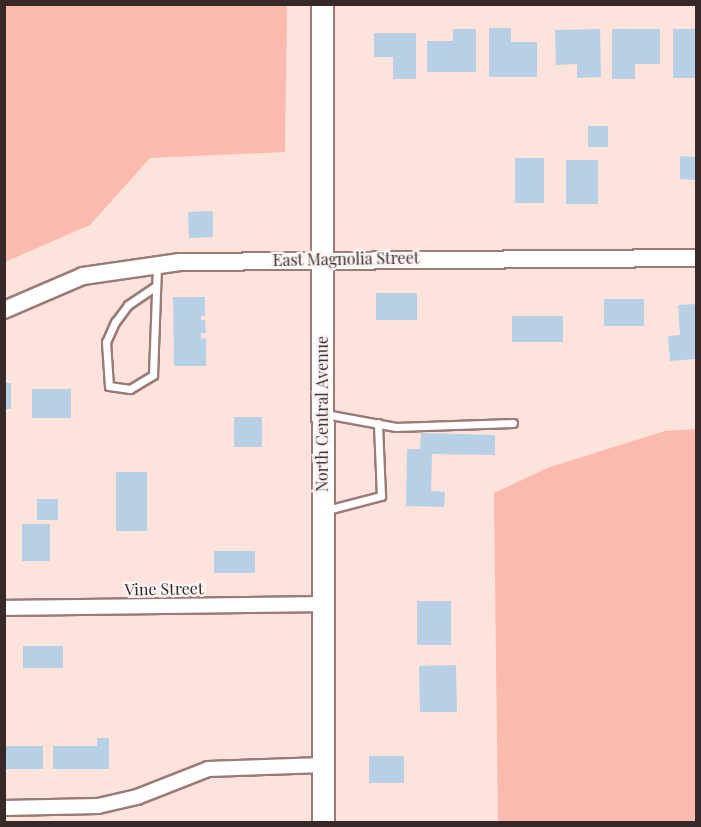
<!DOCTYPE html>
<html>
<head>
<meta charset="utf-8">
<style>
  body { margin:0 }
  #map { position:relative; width:701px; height:827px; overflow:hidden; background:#fee2dc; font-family:"Playfair Display",serif }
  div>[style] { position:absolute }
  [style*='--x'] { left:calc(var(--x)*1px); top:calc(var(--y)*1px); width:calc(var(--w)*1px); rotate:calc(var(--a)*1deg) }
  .green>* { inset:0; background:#fbbaae }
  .building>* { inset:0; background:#b7d0e6 }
  .roads { filter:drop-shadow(2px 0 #9a7b75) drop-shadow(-2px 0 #9a7b75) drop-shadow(0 2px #9a7b75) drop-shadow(0 -2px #9a7b75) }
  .service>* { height:7px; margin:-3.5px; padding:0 3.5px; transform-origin:3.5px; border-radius:3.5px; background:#fff }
  .minor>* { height:14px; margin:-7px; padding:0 7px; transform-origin:7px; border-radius:7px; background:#fff }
  .tertiary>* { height:16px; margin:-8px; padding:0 8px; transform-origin:8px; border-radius:8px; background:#fff }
  .primary>* { height:21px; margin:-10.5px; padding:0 10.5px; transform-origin:10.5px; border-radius:10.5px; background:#fff }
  span { translate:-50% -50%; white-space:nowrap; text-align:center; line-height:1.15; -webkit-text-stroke:5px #fcf4f3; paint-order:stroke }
  .street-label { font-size:16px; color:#362927 }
  .frame { position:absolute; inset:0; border:6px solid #362927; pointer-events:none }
</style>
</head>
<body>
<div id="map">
  <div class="green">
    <i style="clip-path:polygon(5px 4px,287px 5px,285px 152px,150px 158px,90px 225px,5px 262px)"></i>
    <i style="clip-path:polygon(696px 429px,696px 822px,498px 822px,494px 493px,550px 467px,665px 431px)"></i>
  </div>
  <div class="building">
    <i style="clip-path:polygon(489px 28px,511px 28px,511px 42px,537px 42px,537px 77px,489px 77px)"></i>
    <i style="clip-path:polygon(453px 29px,476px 29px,476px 72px,427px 72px,427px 41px,453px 41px)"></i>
    <i style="clip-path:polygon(600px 29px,601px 77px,577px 78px,577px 64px,556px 65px,555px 30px)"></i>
    <i style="clip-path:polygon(612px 29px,660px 29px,660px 64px,635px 64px,635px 79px,612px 79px)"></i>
    <i style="clip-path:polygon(673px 29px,696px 29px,696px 78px,673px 78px)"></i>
    <i style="clip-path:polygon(374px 33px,416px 33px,416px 79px,393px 79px,393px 57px,374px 57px)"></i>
    <i style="clip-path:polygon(588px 126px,608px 126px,608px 147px,588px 147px)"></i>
    <i style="clip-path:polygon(680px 156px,696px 157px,696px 180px,680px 179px)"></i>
    <i style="clip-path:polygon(515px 158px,544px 158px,544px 203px,515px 203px)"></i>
    <i style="clip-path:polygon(566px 160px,598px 160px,598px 204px,566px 204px)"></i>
    <i style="clip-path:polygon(213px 211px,213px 237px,189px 238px,188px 212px)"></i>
    <i style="clip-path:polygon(376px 293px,417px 293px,417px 320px,376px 320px)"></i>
    <i style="clip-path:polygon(173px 297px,205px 297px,205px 316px,201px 316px,201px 320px,205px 320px,206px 333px,201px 333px,201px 339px,206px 338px,206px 366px,174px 366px)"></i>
    <i style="clip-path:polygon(604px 299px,644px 299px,644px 326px,604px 326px)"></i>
    <i style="clip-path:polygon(696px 304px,696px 359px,670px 361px,668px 336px,680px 335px,678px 305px)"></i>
    <i style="clip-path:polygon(512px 316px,563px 316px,563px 342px,512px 342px)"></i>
    <i style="clip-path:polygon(4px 383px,11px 383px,11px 409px,4px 409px)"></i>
    <i style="clip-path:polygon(32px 389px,71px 389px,71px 418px,32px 418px)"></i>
    <i style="clip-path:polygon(234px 417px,262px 417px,262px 447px,234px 447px)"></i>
    <i style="clip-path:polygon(421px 433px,495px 435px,495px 455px,432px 454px,431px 491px,445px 492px,444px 507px,406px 506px,407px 449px,420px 449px)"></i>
    <i style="clip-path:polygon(116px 472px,147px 472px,147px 531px,116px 531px)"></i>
    <i style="clip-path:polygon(37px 499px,58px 499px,58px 520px,37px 520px)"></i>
    <i style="clip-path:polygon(22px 524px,50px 524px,50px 561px,22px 561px)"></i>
    <i style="clip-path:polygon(214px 551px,255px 551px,255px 573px,214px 573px)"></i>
    <i style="clip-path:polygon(417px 601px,451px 601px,451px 645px,417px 645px)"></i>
    <i style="clip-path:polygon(23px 646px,63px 646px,63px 668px,23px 668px)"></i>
    <i style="clip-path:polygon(456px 665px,457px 712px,420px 712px,419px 666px)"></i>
    <i style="clip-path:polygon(97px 738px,109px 738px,109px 769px,53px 769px,53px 746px,97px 746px)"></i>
    <i style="clip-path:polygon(5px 746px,43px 746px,43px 769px,5px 769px)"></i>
    <i style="clip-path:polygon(369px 756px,404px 756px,404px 783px,369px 783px)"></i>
  </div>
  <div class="roads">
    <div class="service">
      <i style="--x:156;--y:286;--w:34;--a:146"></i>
      <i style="--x:128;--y:305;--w:21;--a:127"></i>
      <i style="--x:115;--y:322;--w:22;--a:114"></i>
      <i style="--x:106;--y:342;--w:44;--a:86.1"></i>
      <i style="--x:109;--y:386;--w:21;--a:8"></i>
      <i style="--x:130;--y:389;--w:27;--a:-31"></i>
      <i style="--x:153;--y:375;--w:108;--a:-87.9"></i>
      <i style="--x:325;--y:414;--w:72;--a:10.4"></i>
      <i style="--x:396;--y:427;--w:117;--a:-2"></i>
      <i style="--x:327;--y:510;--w:56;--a:-14.5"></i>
      <i style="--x:381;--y:496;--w:73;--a:-92.4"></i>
    </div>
    <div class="minor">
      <i style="--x:4;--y:608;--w:319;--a:-0.7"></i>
      <i style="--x:4;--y:808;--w:94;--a:-1.2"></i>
      <i style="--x:98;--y:806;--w:40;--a:-13"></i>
      <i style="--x:137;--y:797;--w:76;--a:-21.5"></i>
      <i style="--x:208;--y:769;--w:115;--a:-2"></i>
    </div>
    <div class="tertiary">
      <i style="--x:4;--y:310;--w:86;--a:-23.3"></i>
      <i style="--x:83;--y:276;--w:98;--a:-8.2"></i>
      <i style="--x:180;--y:262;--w:516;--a:-0.44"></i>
    </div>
    <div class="primary">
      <i style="--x:322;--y:4;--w:818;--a:89.93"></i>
    </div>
  </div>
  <div class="street-label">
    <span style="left:346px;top:259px;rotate:-1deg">East Magnolia Street</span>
    <span style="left:322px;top:414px;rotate:-90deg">North Central Avenue</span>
    <span style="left:164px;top:589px;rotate:-1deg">Vine Street</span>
  </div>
  <div class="frame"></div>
</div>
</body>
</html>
